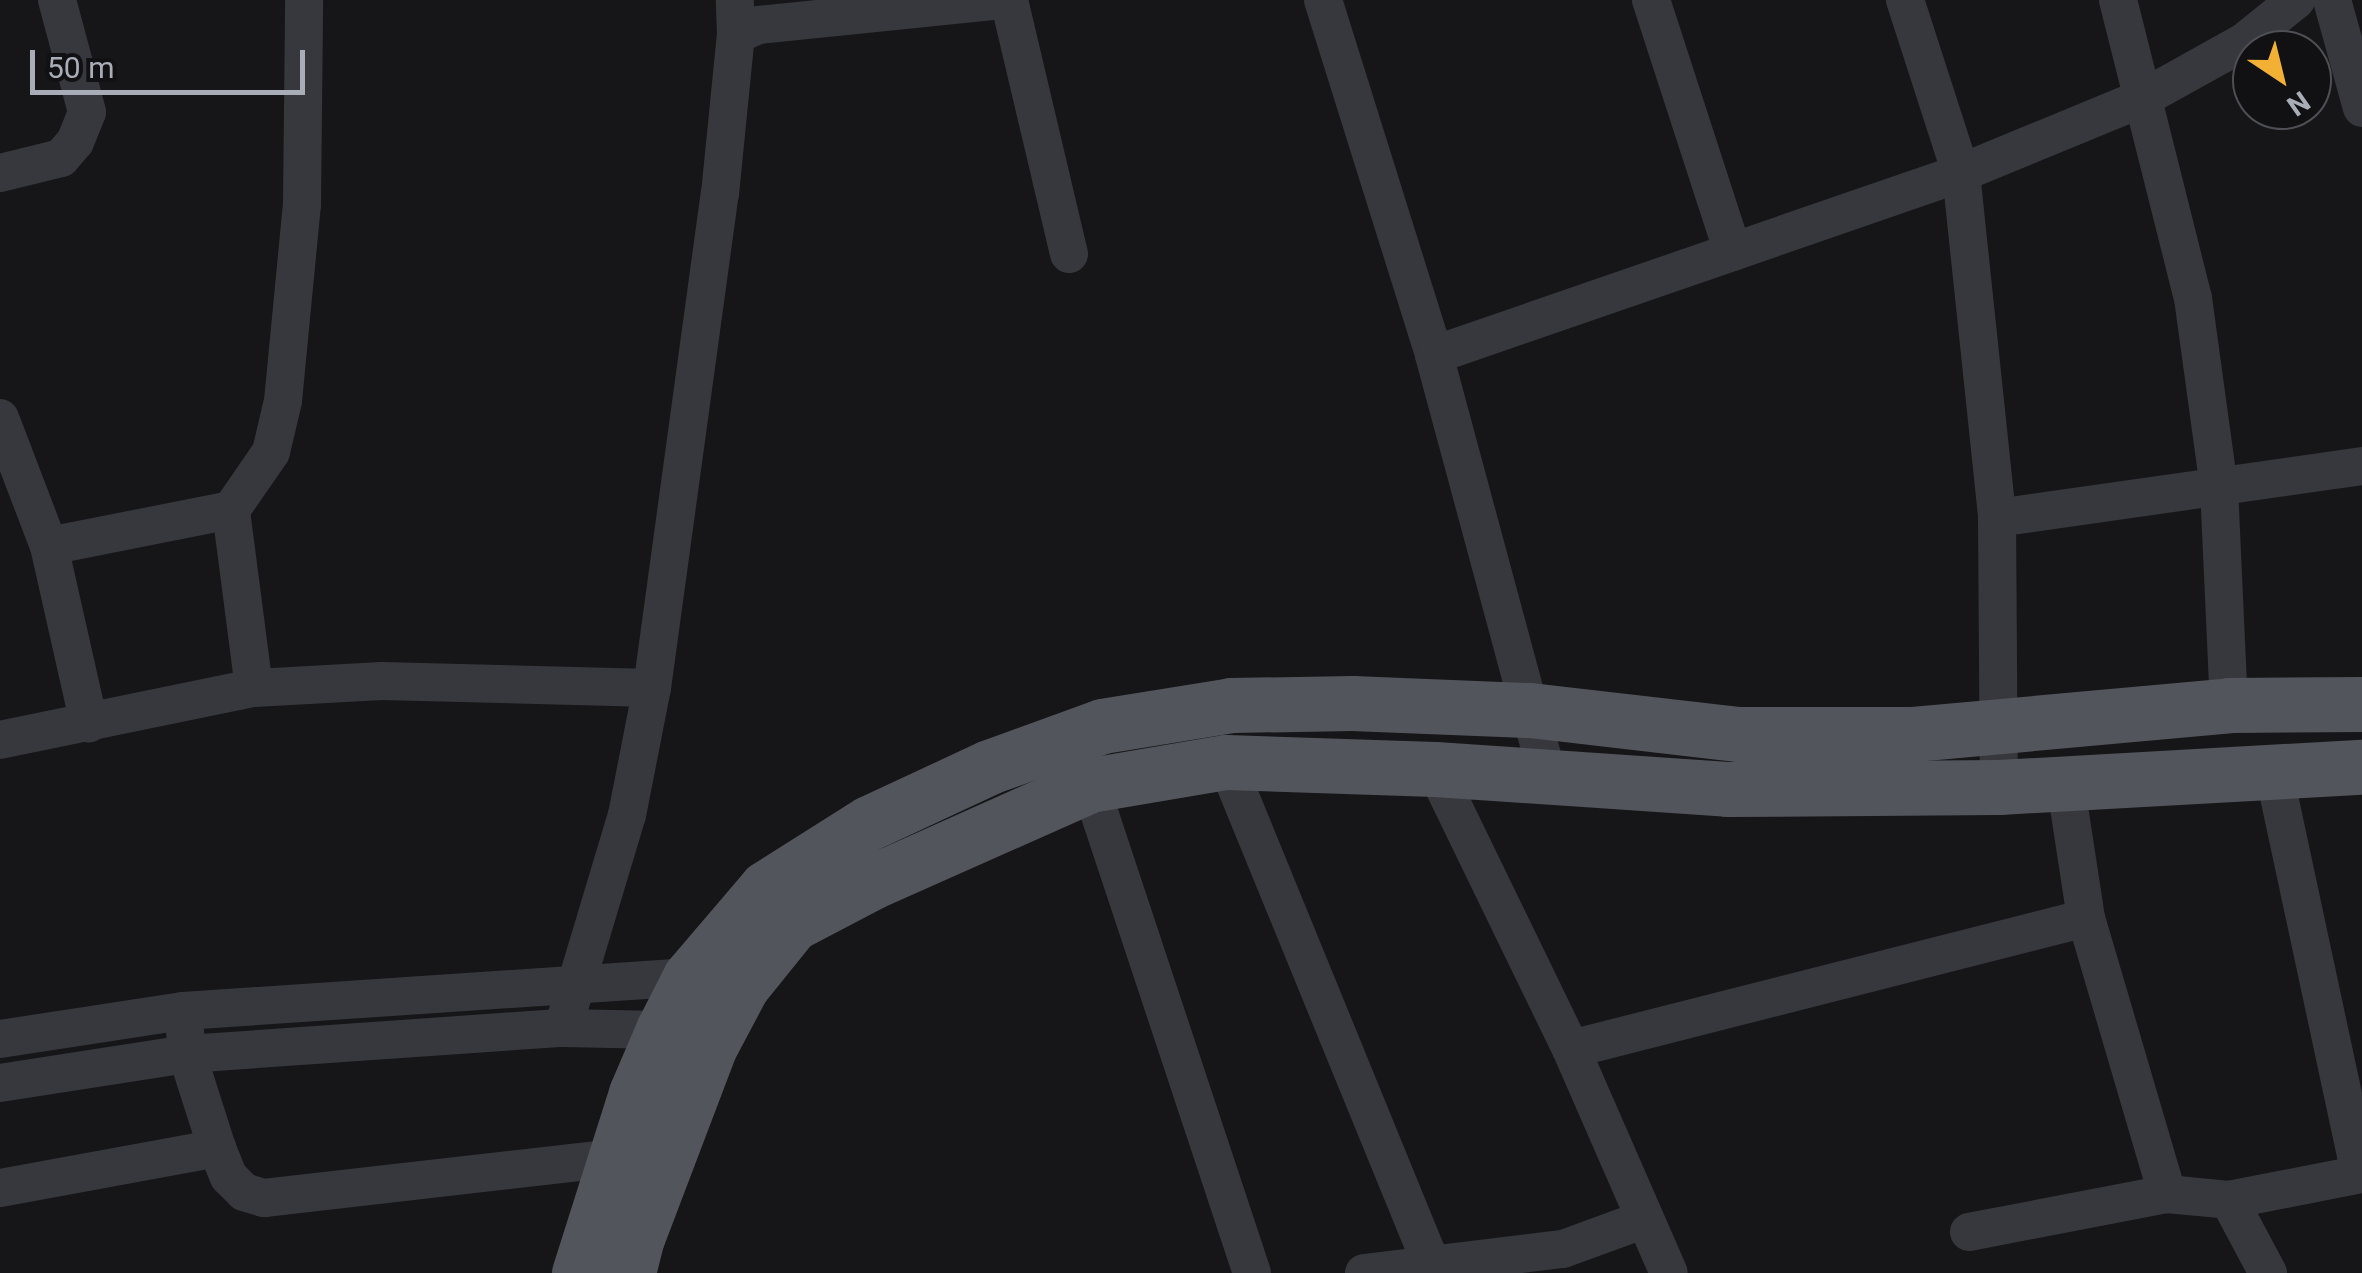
<!DOCTYPE html>
<html>
<head>
<meta charset="utf-8">
<style>
  body { margin:0 }
  #map { position:relative; width:2362px; height:1273px; overflow:hidden; background:#161618; font-family:Roboto,sans-serif }
  div>[style] { position:absolute }
  [style*='--x'] { left:calc(var(--x)*1px); top:calc(var(--y)*1px); width:calc(var(--w)*1px); rotate:calc(var(--a)*1deg) }
  .minor>* { height:38px; margin:-19px; padding:0 19px; transform-origin:19px; border-radius:19px; background:#37383d }
  .primary>* { height:55px; margin:-27.5px; padding:0 27.5px; transform-origin:27.5px; border-radius:27.5px; background:#53555c }
  span { translate:-50% -50%; white-space:nowrap; text-align:center; line-height:1.15; -webkit-text-stroke:9px #111113; paint-order:stroke }
  .north { position:absolute; left:2232px; top:30px; width:100px; height:100px; box-sizing:border-box; background:#111113; border:2px solid #4d4f55; border-radius:50%; rotate:145deg; font-size:28px; font-weight:700; line-height:40px; text-align:center; color:#a8adb8 }
  .north::after { content:''; display:block; margin:auto; width:35px; height:45px; background:#f2b134; clip-path:polygon(50% 0,100% 100%,50% 72%,0 100%) }
  .scale { position:absolute; left:30px; top:50px; width:275px; height:45px; box-sizing:border-box; border:5px solid #a8adb8; border-top:0; padding-left:12px; font-size:30px; line-height:35px; white-space:nowrap; color:#a8adb8; -webkit-text-stroke:8px #111113; paint-order:stroke }
</style>
</head>
<body>
<div id="map">
  <div class="minor">
    <i style="--x:1009;--y:0;--w:261;--a:76.7"></i>
    <i style="--x:1323;--y:0;--w:372;--a:72.6"></i>
    <i style="--x:1434;--y:355;--w:437;--a:74.9"></i>
    <i style="--x:1651;--y:0;--w:265;--a:72"></i>
    <i style="--x:1905;--y:0;--w:182;--a:72.1"></i>
    <i style="--x:1961;--y:173;--w:347;--a:84"></i>
    <i style="--x:1997;--y:518;--w:269;--a:89.6"></i>
    <i style="--x:2118;--y:0;--w:307;--a:75.9"></i>
    <i style="--x:2193;--y:298;--w:191;--a:82.2"></i>
    <i style="--x:2219;--y:487;--w:218;--a:87.4"></i>
    <i style="--x:2332;--y:0;--w:112;--a:74.5"></i>
    <i style="--x:736;--y:35;--w:24;--a:-24"></i>
    <i style="--x:758;--y:25;--w:248;--a:-5.8"></i>
    <i style="--x:0;--y:173;--w:63;--a:-13.8"></i>
    <i style="--x:61;--y:158;--w:21;--a:-49"></i>
    <i style="--x:75;--y:142;--w:32;--a:-68"></i>
    <i style="--x:87;--y:112;--w:116;--a:-105"></i>
    <i style="--x:1434;--y:355;--w:558;--a:-19.05"></i>
    <i style="--x:1961;--y:173;--w:199;--a:-22.4"></i>
    <i style="--x:2145;--y:97;--w:113;--a:-29.1"></i>
    <i style="--x:2244;--y:42;--w:67;--a:-38.9"></i>
    <i style="--x:0;--y:418;--w:137;--a:69.1"></i>
    <i style="--x:49;--y:546;--w:182;--a:77.3"></i>
    <i style="--x:1997;--y:518;--w:369;--a:-8.1"></i>
    <i style="--x:49;--y:546;--w:186;--a:-11.2"></i>
    <i style="--x:254;--y:688;--w:179;--a:-97.4"></i>
    <i style="--x:231;--y:510;--w:70;--a:-55.4"></i>
    <i style="--x:271;--y:452;--w:52;--a:-76.8"></i>
    <i style="--x:283;--y:401;--w:197;--a:-84.5"></i>
    <i style="--x:302;--y:205;--w:205;--a:-89.4"></i>
    <i style="--x:0;--y:740;--w:259;--a:-11.6"></i>
    <i style="--x:254;--y:688;--w:128;--a:-3.1"></i>
    <i style="--x:382;--y:681;--w:270;--a:1.5"></i>
    <i style="--x:1226;--y:762;--w:552;--a:67.76"></i>
    <i style="--x:1435;--y:769;--w:311;--a:64.1"></i>
    <i style="--x:1571;--y:1049;--w:244;--a:66.4"></i>
    <i style="--x:2274;--y:773;--w:410;--a:77.9"></i>
    <i style="--x:2065;--y:781;--w:139;--a:81.3"></i>
    <i style="--x:2086;--y:918;--w:288;--a:73.6"></i>
    <i style="--x:2167;--y:1194;--w:62;--a:5.5"></i>
    <i style="--x:2229;--y:1200;--w:83;--a:61.9"></i>
    <i style="--x:1090;--y:785;--w:514;--a:71.64"></i>
    <i style="--x:563;--y:1028;--w:222;--a:-73.3"></i>
    <i style="--x:627;--y:815;--w:129;--a:-78.9"></i>
    <i style="--x:652;--y:688;--w:499;--a:-82.2"></i>
    <i style="--x:720;--y:194;--w:160;--a:-84.3"></i>
    <i style="--x:736;--y:35;--w:35;--a:-92"></i>
    <i style="--x:185;--y:1031;--w:23;--a:85"></i>
    <i style="--x:187;--y:1054;--w:99;--a:72.3"></i>
    <i style="--x:217;--y:1148;--w:31;--a:68"></i>
    <i style="--x:229;--y:1177;--w:21;--a:45"></i>
    <i style="--x:244;--y:1192;--w:21;--a:17"></i>
    <i style="--x:264;--y:1198;--w:352;--a:-6.5"></i>
    <i style="--x:0;--y:1039;--w:185;--a:-8.7"></i>
    <i style="--x:183;--y:1011;--w:508;--a:-3.84"></i>
    <i style="--x:690;--y:977;--w:19;--a:9"></i>
    <i style="--x:1571;--y:1049;--w:531;--a:-14.27"></i>
    <i style="--x:0;--y:1083;--w:189;--a:-8.8"></i>
    <i style="--x:187;--y:1054;--w:377;--a:-4"></i>
    <i style="--x:563;--y:1028;--w:100;--a:1.1"></i>
    <i style="--x:663;--y:1030;--w:22;--a:21"></i>
    <i style="--x:0;--y:1188;--w:221;--a:-10.4"></i>
    <i style="--x:2229;--y:1200;--w:136;--a:-11.1"></i>
    <i style="--x:1969;--y:1232;--w:202;--a:-10.9"></i>
    <i style="--x:1364;--y:1273;--w:200;--a:-6.9"></i>
    <i style="--x:1563;--y:1249;--w:87;--a:-20.1"></i>
  </div>
  <div class="primary">
    <i style="--x:579;--y:1273;--w:189;--a:-72.4"></i>
    <i style="--x:636;--y:1093;--w:69;--a:-66.8"></i>
    <i style="--x:663;--y:1030;--w:59;--a:-63"></i>
    <i style="--x:690;--y:977;--w:117;--a:-49.5"></i>
    <i style="--x:766;--y:888;--w:122;--a:-32.3"></i>
    <i style="--x:869;--y:823;--w:132;--a:-25"></i>
    <i style="--x:989;--y:767;--w:120;--a:-19.9"></i>
    <i style="--x:1102;--y:726;--w:131;--a:-9.2"></i>
    <i style="--x:1231;--y:705;--w:121;--a:-0.9"></i>
    <i style="--x:1352;--y:703;--w:178;--a:2.3"></i>
    <i style="--x:1530;--y:710;--w:210;--a:6.6"></i>
    <i style="--x:1739;--y:734;--w:174;--a:0"></i>
    <i style="--x:1913;--y:734;--w:317;--a:-5.2"></i>
    <i style="--x:2229;--y:705;--w:133;--a:-0.4"></i>
    <i style="--x:628;--y:1273;--w:36;--a:-76"></i>
    <i style="--x:637;--y:1238;--w:203;--a:-69.2"></i>
    <i style="--x:709;--y:1048;--w:70;--a:-62"></i>
    <i style="--x:742;--y:986;--w:80;--a:-51.1"></i>
    <i style="--x:792;--y:924;--w:90;--a:-27.7"></i>
    <i style="--x:872;--y:882;--w:239;--a:-24"></i>
    <i style="--x:1090;--y:785;--w:138;--a:-9.6"></i>
    <i style="--x:1226;--y:762;--w:209;--a:1.9"></i>
    <i style="--x:1435;--y:769;--w:293;--a:3.9"></i>
    <i style="--x:1727;--y:789;--w:272;--a:-0.4"></i>
    <i style="--x:1999;--y:787;--w:364;--a:-3.2"></i>
  </div>
  <div class="north">N</div>
  <div class="scale">50 m</div>
</div>
</body>
</html>
